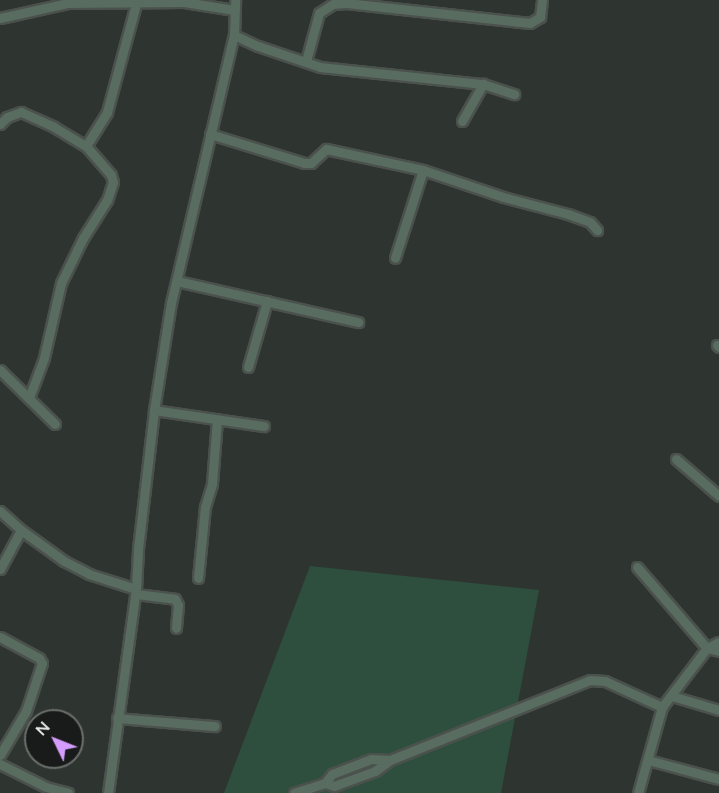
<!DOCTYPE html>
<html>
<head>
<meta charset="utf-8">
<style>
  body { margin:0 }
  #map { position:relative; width:719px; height:793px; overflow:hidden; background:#2e3430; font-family:Lato,sans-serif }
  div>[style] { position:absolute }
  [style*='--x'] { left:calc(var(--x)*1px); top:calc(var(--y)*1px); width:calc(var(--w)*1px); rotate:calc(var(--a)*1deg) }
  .green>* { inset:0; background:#2e4f3e }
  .roads { filter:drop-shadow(2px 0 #4b514d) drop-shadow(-2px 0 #4b514d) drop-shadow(0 2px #4b514d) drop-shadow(0 -2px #4b514d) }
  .minor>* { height:9px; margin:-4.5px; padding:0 4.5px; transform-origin:4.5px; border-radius:4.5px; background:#586c60 }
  span { translate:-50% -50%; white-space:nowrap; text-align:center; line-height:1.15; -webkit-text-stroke:6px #181b19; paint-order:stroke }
  .north { position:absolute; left:24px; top:709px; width:60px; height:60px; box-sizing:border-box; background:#181b19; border:2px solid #6a6e6c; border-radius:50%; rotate:313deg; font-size:16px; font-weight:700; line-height:24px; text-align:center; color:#e6eae8 }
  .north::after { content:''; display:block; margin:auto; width:21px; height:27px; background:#d49cfc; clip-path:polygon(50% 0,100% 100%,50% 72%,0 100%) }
</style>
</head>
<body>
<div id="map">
  <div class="green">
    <i style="clip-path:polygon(310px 566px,539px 590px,501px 793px,224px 793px)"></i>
  </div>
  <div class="roads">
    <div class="minor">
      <i style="--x:0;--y:18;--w:70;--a:-12.4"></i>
      <i style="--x:68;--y:3;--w:116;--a:-0.5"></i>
      <i style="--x:184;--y:2;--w:51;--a:9.1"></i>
      <i style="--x:234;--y:35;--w:26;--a:25"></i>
      <i style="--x:258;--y:46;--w:65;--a:18.7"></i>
      <i style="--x:320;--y:67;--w:164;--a:6"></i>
      <i style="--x:483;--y:84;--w:33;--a:18"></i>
      <i style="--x:306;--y:61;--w:50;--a:-74.8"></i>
      <i style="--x:319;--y:13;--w:17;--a:-33"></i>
      <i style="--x:333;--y:4;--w:13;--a:-4"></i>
      <i style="--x:346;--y:3;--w:185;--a:6.2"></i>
      <i style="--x:530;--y:23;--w:12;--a:-31"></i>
      <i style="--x:540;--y:17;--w:17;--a:-83"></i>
      <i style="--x:462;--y:121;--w:43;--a:-60.4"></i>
      <i style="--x:0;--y:124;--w:10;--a:-45"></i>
      <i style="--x:7;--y:117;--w:15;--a:-20"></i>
      <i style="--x:21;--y:112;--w:36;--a:24"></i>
      <i style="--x:54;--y:127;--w:37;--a:31"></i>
      <i style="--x:86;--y:146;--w:38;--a:49"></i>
      <i style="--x:111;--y:175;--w:7;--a:74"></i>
      <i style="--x:113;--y:182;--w:19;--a:108"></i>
      <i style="--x:107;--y:200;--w:45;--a:122.3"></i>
      <i style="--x:83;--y:238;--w:50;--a:116.1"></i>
      <i style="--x:61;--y:283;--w:77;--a:102.8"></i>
      <i style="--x:44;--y:358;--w:43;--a:110.6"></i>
      <i style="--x:210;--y:134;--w:98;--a:17.1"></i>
      <i style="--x:304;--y:163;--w:7;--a:0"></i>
      <i style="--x:311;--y:163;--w:21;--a:-43"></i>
      <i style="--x:326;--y:149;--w:99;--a:12.2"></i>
      <i style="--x:423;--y:170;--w:92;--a:107.7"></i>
      <i style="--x:86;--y:146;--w:40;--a:-58"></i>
      <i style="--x:107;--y:112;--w:112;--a:-75"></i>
      <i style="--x:423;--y:170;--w:84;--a:18.6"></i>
      <i style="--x:503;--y:197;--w:67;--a:14.7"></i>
      <i style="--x:568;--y:214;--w:23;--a:20"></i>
      <i style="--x:590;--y:222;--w:11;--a:49"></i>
      <i style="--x:177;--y:281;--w:186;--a:12.8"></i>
      <i style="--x:717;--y:345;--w:3;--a:45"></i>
      <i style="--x:248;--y:367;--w:69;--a:-73.9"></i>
      <i style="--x:0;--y:370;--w:77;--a:44.5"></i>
      <i style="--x:154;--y:410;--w:111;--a:8.3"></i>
      <i style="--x:676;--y:459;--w:57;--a:40.7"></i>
      <i style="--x:0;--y:511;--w:28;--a:42"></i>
      <i style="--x:21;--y:530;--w:53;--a:35.8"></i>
      <i style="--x:64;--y:561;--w:28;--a:27"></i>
      <i style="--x:89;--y:574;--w:49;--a:17.7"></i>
      <i style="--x:637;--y:567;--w:107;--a:49.2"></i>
      <i style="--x:707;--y:648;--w:12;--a:14"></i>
      <i style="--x:0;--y:569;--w:44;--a:-61.7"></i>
      <i style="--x:198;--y:578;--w:71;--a:-84.4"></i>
      <i style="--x:205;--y:507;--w:24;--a:-73"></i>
      <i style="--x:212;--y:484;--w:65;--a:-85.6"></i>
      <i style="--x:136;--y:594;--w:39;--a:7"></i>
      <i style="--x:175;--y:599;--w:7;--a:63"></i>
      <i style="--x:178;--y:605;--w:23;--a:95"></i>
      <i style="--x:0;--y:637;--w:44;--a:28.3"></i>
      <i style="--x:39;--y:658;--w:6;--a:59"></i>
      <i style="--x:42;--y:663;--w:51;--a:108.4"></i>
      <i style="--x:26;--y:711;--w:51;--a:120.6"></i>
      <i style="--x:672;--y:696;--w:49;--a:16.6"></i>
      <i style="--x:117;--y:718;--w:98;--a:4.7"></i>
      <i style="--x:648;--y:760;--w:73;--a:15"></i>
      <i style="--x:0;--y:764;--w:51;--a:26.6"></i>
      <i style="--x:46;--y:787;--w:23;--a:15"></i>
      <i style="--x:325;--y:783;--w:9;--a:18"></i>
      <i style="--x:334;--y:786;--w:44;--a:-20.1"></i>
      <i style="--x:375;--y:771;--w:19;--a:-36"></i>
      <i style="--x:390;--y:760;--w:215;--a:-21.8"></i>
      <i style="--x:590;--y:680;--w:15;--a:4"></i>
      <i style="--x:605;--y:681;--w:63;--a:24.5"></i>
      <i style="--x:325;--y:783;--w:11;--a:-52"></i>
      <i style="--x:332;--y:774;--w:42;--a:-21"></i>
      <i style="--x:371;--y:759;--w:19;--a:3"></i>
      <i style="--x:108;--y:793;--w:206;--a:-82.2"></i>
      <i style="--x:136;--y:589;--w:40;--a:-87.1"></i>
      <i style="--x:138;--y:549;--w:140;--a:-83.4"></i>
      <i style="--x:154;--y:410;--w:108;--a:-81"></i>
      <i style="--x:171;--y:303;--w:275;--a:-76.8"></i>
      <i style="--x:234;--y:35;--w:35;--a:-88"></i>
      <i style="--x:294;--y:793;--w:33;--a:-18"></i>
      <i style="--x:638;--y:793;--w:89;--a:-74.4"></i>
      <i style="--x:662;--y:707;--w:74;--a:-52.7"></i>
      <i style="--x:707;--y:648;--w:13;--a:-27"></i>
    </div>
  </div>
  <div class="north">N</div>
</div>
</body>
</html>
